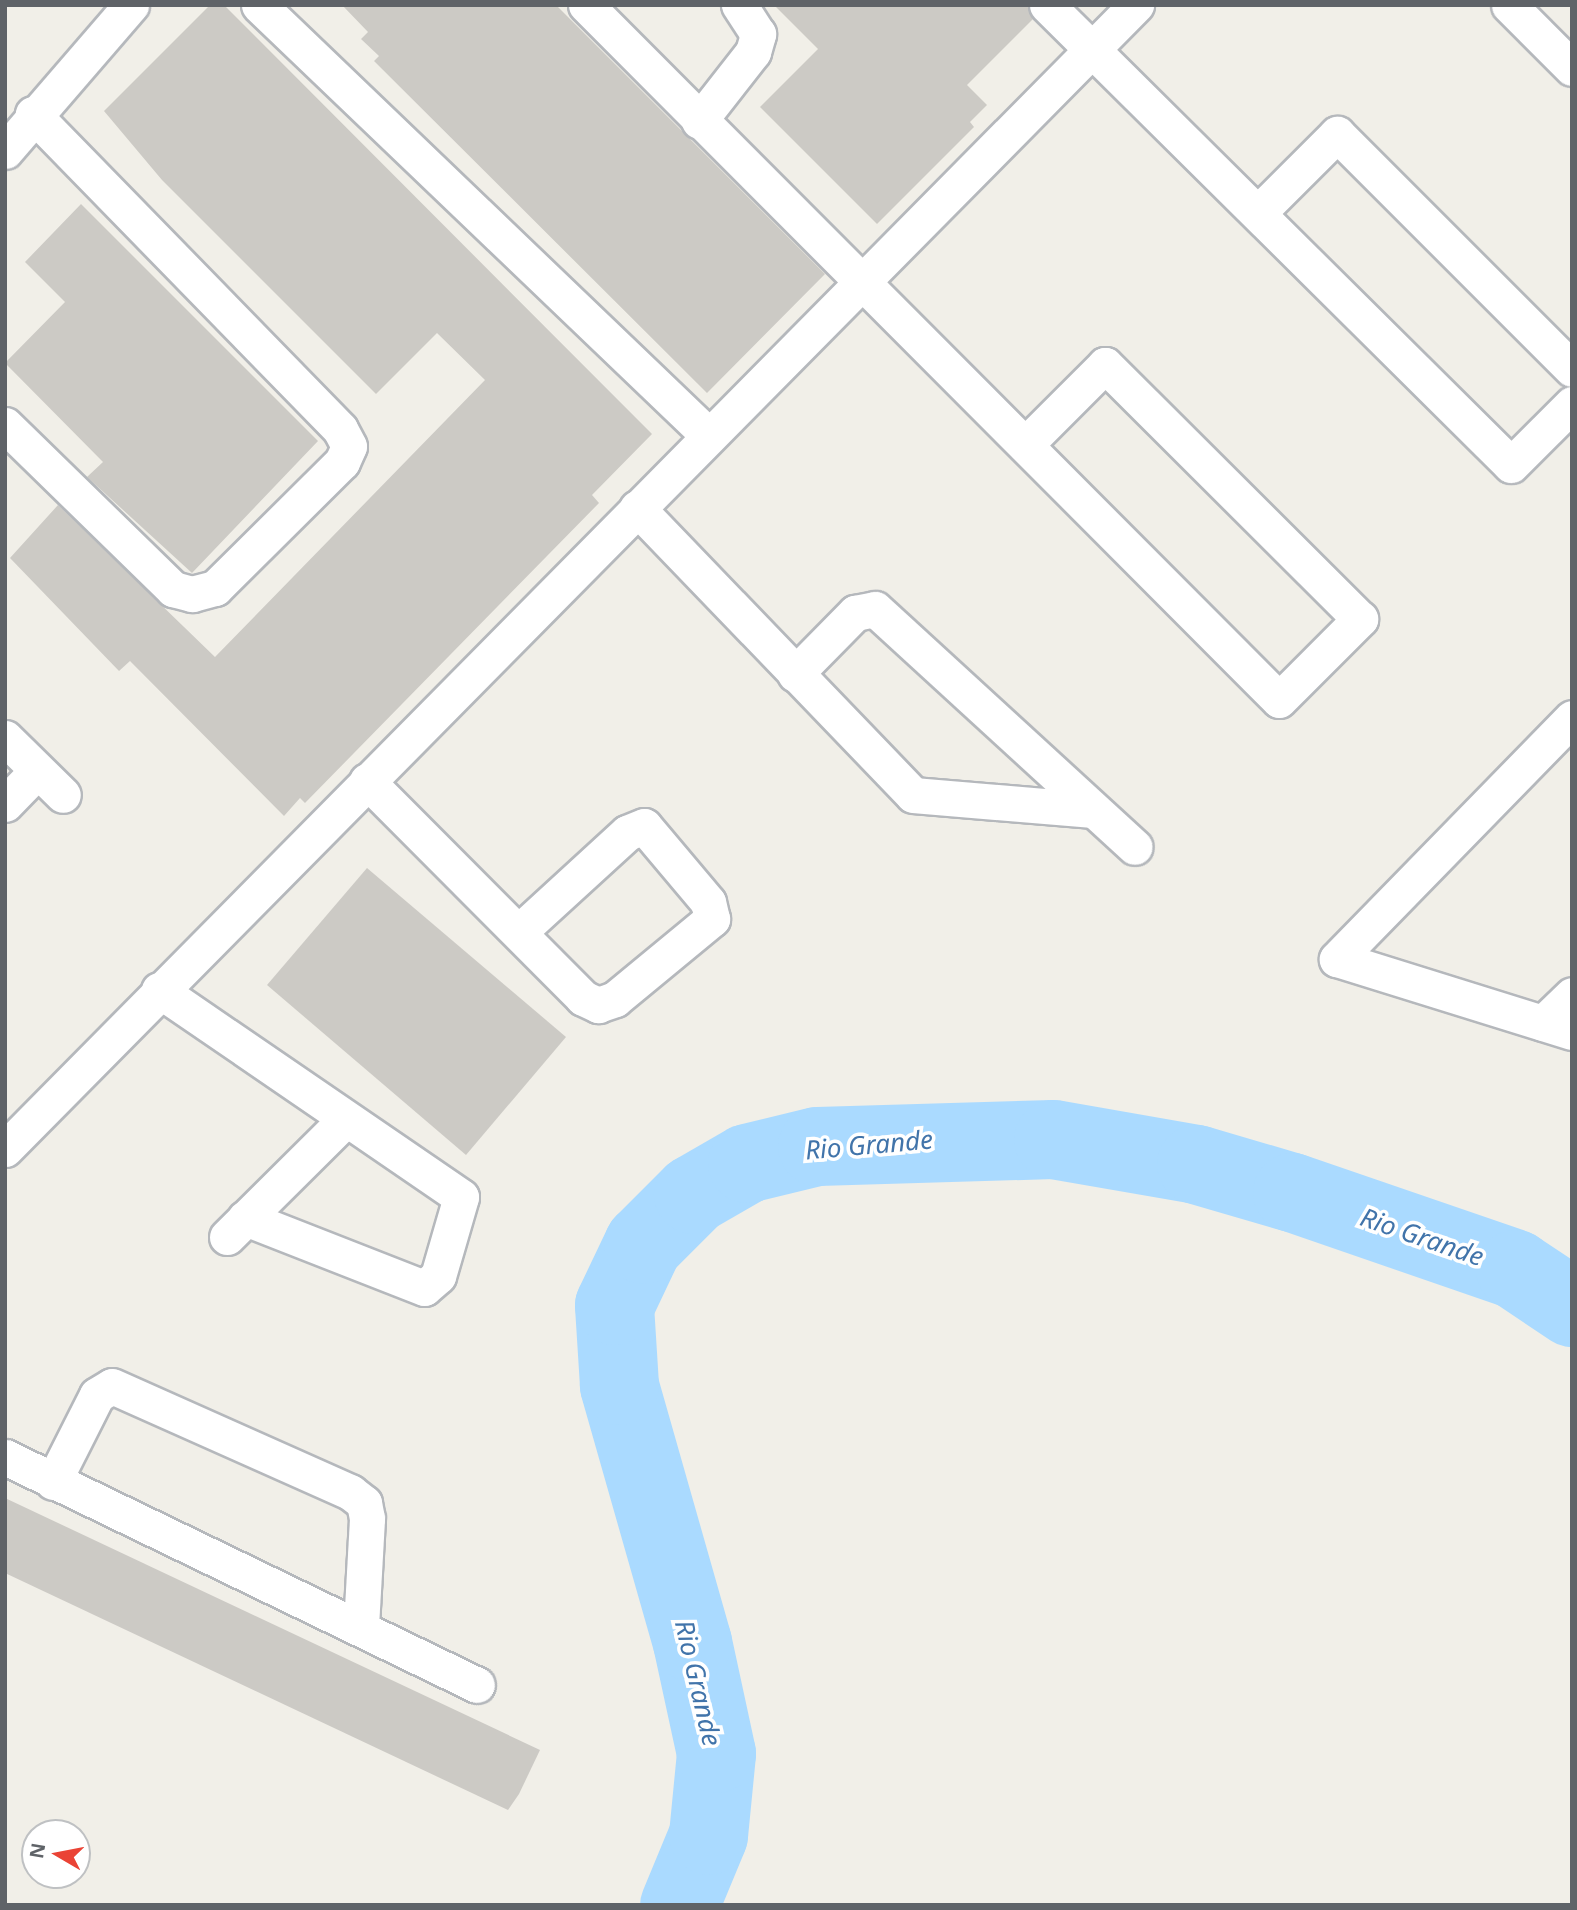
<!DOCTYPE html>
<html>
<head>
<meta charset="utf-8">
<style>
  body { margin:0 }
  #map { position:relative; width:1577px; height:1910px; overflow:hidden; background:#f1efe8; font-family:"Noto Sans",sans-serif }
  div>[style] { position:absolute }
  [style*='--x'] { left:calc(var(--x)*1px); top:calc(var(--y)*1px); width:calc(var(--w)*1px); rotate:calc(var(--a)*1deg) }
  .river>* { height:79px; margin:-39.5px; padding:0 39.5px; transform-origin:39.5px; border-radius:39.5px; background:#aadaff }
  .building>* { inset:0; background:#cccac5 }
  .roads { filter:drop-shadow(2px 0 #b5b8bc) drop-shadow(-2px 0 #b5b8bc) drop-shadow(0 2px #b5b8bc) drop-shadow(0 -2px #b5b8bc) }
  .minor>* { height:35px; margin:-17.5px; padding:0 17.5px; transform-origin:17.5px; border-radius:17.5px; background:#fff }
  span { translate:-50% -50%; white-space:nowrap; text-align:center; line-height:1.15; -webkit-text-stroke:7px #fff; paint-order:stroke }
  .water-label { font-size:26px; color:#4174aa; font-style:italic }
  .frame { position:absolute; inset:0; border:7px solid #5f6368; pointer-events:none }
  .north { position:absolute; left:21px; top:1819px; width:70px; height:70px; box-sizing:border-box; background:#fff; border:2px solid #bfc1c3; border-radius:50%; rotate:280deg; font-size:19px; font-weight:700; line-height:28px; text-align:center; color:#5f6368 }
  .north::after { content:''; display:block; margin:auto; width:24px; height:32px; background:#ea4335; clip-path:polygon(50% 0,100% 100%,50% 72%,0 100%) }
</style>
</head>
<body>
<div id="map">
  <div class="river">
    <i style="--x:679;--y:1905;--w:76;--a:-67.5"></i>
    <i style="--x:708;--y:1835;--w:82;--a:-84.4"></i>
    <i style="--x:716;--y:1753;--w:114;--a:-102.2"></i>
    <i style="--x:692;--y:1642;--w:267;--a:-105.9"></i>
    <i style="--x:619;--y:1385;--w:80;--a:-93.6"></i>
    <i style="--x:614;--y:1305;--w:68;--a:-64.6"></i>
    <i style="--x:643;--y:1244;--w:71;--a:-45"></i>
    <i style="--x:693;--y:1194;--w:62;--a:-29.9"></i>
    <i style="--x:747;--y:1163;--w:72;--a:-13.7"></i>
    <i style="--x:817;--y:1146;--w:236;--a:-1.7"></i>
    <i style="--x:1053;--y:1139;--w:145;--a:9.9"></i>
    <i style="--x:1196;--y:1164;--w:100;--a:16.3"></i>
    <i style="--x:1292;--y:1192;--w:236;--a:19"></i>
    <i style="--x:1515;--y:1269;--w:69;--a:33.7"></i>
  </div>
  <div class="building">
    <i style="clip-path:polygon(210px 5px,224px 5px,652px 434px,592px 495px,599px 503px,305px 803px,300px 798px,284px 816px,130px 661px,119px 671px,10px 558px,58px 505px,215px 657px,485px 380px,437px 333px,376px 394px,162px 180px,104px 111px)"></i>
    <i style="clip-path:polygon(342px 5px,556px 5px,825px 274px,707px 393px,374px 61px,379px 56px,361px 39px,368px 32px)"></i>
    <i style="clip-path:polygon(774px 5px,1027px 5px,1033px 19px,967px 85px,987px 105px,970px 122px,974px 127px,877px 224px,760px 107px,818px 49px)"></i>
    <i style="clip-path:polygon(81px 204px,318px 441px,192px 573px,87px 477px,103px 462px,5px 363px,65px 302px,25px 262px)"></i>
    <i style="clip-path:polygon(367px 868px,566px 1037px,466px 1155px,267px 985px)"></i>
    <i style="clip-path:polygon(5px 1498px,540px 1750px,519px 1794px,508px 1810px,5px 1573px)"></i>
  </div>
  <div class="roads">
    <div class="minor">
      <i style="--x:259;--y:5;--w:623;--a:43.76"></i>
      <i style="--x:586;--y:5;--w:981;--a:45.08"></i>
      <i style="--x:1279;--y:700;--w:115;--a:-45"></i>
      <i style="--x:1360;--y:619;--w:360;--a:-135.1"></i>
      <i style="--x:1105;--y:365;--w:113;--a:135"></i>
      <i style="--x:1047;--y:5;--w:653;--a:44.75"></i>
      <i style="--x:1511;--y:465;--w:86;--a:-45"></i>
      <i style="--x:1509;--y:5;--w:89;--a:45"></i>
      <i style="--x:699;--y:121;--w:88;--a:-52"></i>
      <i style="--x:753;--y:52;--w:19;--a:-74"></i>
      <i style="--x:758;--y:34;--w:35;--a:-123"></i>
      <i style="--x:5;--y:151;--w:193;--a:-49.2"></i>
      <i style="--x:1258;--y:213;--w:112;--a:-45"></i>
      <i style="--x:1337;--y:134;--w:332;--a:45"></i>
      <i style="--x:5;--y:425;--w:235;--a:44.3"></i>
      <i style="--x:173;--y:589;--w:20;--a:15"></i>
      <i style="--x:192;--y:594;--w:24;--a:-15"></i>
      <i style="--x:215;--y:588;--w:179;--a:-44.8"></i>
      <i style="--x:342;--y:462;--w:17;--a:-66"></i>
      <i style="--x:349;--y:446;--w:19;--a:-118"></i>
      <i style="--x:340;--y:429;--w:440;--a:-134.3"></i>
      <i style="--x:637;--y:508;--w:398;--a:46.1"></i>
      <i style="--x:913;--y:795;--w:181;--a:4.8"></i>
      <i style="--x:795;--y:674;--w:86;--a:-45.5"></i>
      <i style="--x:855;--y:613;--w:20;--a:-11"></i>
      <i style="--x:875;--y:609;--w:352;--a:42.5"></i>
      <i style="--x:1572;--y:718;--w:337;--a:134.3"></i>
      <i style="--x:1337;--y:959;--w:246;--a:17.3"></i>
      <i style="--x:5;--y:738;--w:81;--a:44.5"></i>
      <i style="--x:367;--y:781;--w:306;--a:45.1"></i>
      <i style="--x:583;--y:998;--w:17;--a:25"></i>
      <i style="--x:598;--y:1005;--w:18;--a:-19"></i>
      <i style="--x:615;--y:999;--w:126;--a:-39.5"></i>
      <i style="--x:712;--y:919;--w:17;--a:-103"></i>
      <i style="--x:708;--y:902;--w:99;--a:-130.1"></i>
      <i style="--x:644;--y:826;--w:18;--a:158"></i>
      <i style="--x:627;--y:833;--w:145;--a:137.5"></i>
      <i style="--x:5;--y:804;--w:46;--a:-45.9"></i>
      <i style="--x:159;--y:990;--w:366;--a:34.4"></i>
      <i style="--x:461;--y:1197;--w:82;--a:106.2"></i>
      <i style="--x:438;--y:1276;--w:18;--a:139"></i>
      <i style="--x:424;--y:1288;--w:192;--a:-158.6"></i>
      <i style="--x:1543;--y:1023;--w:40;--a:-44"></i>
      <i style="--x:5;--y:1149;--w:1609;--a:-45.33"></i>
      <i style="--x:227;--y:1237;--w:165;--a:-44.8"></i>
      <i style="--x:5;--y:1457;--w:524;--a:25.78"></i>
      <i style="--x:53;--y:1482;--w:97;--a:-63.2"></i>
      <i style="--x:97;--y:1395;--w:17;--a:-31"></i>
      <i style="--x:112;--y:1386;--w:261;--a:24"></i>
      <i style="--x:350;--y:1492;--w:18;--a:38"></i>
      <i style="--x:364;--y:1503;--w:16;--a:79"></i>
      <i style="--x:367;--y:1519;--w:109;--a:93.2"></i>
    </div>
  </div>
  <div class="water-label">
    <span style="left:869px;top:1145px;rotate:-5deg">Rio Grande</span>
    <span style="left:1422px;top:1237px;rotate:19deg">Rio Grande</span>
    <span style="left:698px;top:1683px;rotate:77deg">Rio Grande</span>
  </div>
  <div class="frame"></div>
  <div class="north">N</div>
</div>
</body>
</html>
